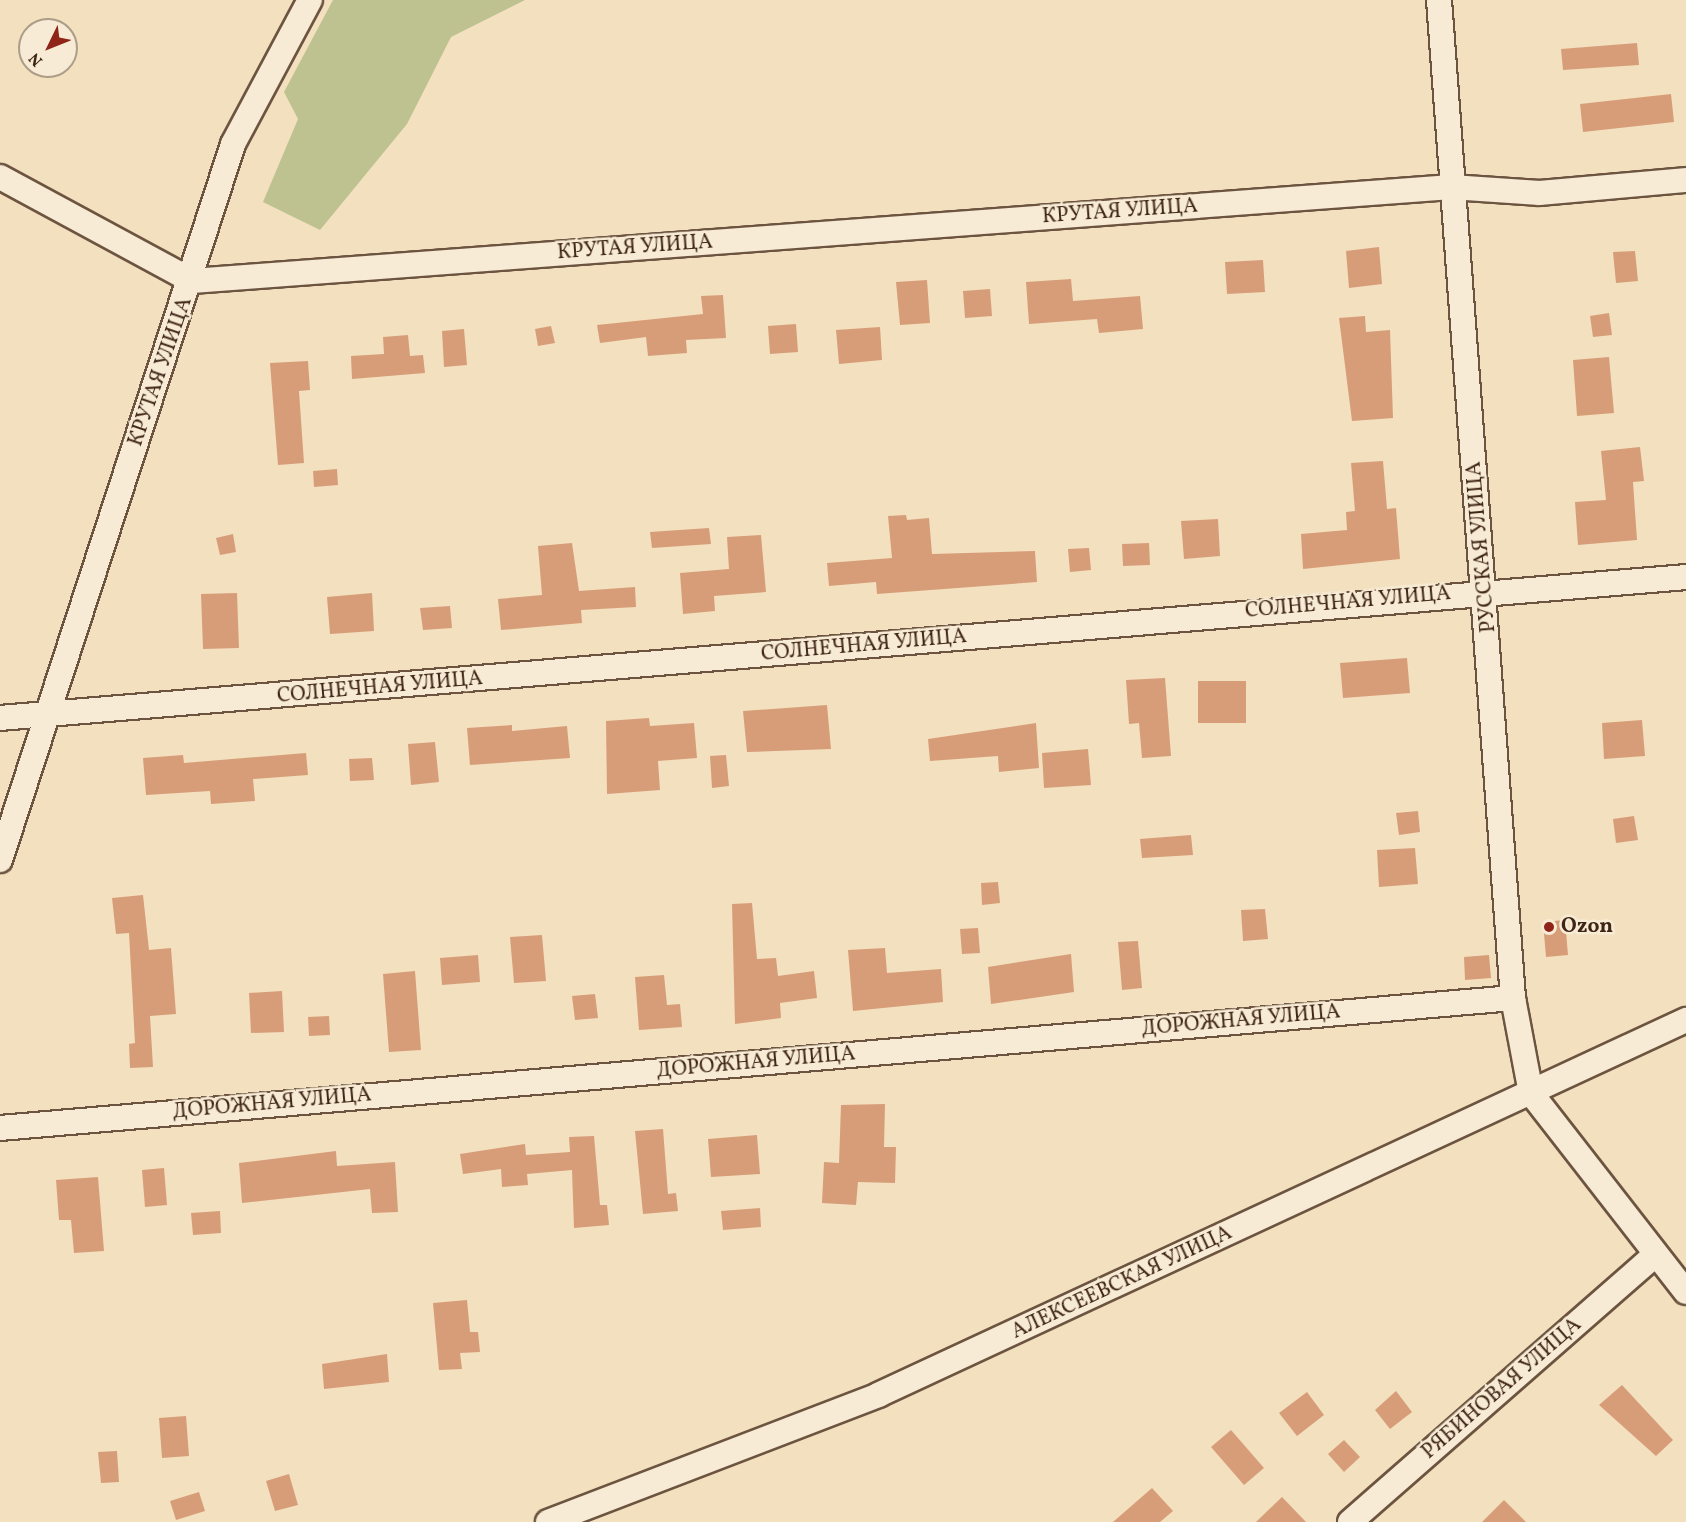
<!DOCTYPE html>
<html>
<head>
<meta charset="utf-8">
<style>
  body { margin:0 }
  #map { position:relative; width:1686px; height:1522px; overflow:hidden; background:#f3e0bf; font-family:Vollkorn,serif }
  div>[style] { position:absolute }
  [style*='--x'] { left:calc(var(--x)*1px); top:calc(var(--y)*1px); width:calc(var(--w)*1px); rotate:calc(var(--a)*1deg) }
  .green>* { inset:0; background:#bec190 }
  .building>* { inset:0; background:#d79d79 }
  .roads { filter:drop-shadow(2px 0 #6c5440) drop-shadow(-2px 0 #6c5440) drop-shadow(0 2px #6c5440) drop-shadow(0 -2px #6c5440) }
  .minor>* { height:24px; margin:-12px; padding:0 12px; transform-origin:12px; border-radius:12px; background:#f7ebd5 }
  .dots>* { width:16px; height:16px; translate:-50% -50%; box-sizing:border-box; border:3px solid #f7ebd5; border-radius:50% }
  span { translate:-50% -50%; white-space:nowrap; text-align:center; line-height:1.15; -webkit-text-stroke:5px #f7ebd5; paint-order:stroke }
  .street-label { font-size:21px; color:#3f2515 }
  .poi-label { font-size:21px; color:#3f2515; font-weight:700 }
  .left { translate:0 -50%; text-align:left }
  .north { position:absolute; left:18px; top:18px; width:60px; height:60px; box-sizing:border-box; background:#f7ebd5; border:2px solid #ad9c88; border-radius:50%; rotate:227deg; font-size:16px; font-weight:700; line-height:24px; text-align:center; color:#3f2515 }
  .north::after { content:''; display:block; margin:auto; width:21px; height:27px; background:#8f2418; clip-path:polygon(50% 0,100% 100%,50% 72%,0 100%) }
</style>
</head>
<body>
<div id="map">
  <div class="green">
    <i style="clip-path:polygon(333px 0,525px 0,451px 37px,407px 124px,320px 230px,263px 202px,298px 119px,284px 92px)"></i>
  </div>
  <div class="building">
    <i style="clip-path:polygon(1637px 43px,1639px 65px,1563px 70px,1561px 49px)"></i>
    <i style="clip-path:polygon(1671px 94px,1674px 122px,1583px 132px,1580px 104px)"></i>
    <i style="clip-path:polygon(1379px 247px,1382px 284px,1349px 288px,1346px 251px)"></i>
    <i style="clip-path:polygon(1635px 251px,1638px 281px,1616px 283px,1613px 252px)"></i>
    <i style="clip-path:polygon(1263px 260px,1265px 292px,1227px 294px,1225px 262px)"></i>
    <i style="clip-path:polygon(1071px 279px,1073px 301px,1140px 296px,1143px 329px,1099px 333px,1097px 319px,1029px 324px,1026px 282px)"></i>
    <i style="clip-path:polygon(927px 280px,930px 323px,900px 325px,896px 282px)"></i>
    <i style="clip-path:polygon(990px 289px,992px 316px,965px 318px,963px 291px)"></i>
    <i style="clip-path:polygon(723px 295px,726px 338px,686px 340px,687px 353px,648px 356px,646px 337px,600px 343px,597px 325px,703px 314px,701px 296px)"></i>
    <i style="clip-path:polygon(1609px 313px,1612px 335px,1593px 337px,1590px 316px)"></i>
    <i style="clip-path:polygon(1365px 316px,1366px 332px,1390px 330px,1393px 418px,1352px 421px,1339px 318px)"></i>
    <i style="clip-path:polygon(796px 324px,798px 352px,770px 354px,768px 326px)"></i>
    <i style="clip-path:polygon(551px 326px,555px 343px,538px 346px,535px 329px)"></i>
    <i style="clip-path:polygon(880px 327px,882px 360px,839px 364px,836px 330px)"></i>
    <i style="clip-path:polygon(464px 329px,467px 365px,444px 367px,442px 331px)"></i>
    <i style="clip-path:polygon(408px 335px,410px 356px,423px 355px,425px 373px,352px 379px,351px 356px,384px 354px,383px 337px)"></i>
    <i style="clip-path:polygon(1609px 357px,1614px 413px,1577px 416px,1573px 360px)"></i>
    <i style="clip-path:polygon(308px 361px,310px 390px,299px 391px,304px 463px,278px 465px,270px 363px)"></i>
    <i style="clip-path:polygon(1640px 447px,1644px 481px,1633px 482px,1637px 540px,1578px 545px,1575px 502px,1606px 500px,1601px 451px)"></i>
    <i style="clip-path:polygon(1383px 461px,1387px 509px,1396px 508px,1400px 559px,1303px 569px,1301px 534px,1347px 530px,1346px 512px,1355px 511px,1351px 463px)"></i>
    <i style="clip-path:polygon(337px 469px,338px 485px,314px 487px,313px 471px)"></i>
    <i style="clip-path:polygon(906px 515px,907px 520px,929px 518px,932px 554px,1035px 551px,1037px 582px,877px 594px,876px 582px,829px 586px,827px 563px,892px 558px,888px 516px)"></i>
    <i style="clip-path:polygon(1218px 519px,1220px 556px,1184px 559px,1181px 521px)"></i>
    <i style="clip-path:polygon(709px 528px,711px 544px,652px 548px,650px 532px)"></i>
    <i style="clip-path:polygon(233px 534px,236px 552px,220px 555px,216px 538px)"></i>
    <i style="clip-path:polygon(761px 535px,766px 592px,714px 596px,715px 611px,683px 614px,680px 573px,729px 569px,727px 537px)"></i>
    <i style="clip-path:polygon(572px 543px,579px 591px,635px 587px,636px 607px,581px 610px,582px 623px,501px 630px,498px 599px,542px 595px,538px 546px)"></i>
    <i style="clip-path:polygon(1149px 543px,1150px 565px,1123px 566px,1122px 544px)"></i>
    <i style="clip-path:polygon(1089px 548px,1091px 570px,1070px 572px,1068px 549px)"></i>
    <i style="clip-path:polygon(237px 593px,239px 648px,203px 649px,201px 594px)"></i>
    <i style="clip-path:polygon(372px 593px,374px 631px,330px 634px,327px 597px)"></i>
    <i style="clip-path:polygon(450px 606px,452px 628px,423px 630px,420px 608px)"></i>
    <i style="clip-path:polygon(1407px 658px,1410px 693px,1343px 698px,1340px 663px)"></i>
    <i style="clip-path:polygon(1165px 678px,1171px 756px,1142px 758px,1139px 723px,1129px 724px,1126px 680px)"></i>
    <i style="clip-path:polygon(1198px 681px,1246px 681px,1246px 723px,1198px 723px)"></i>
    <i style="clip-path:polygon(827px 705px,831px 749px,747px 752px,743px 711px)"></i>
    <i style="clip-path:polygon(649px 718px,650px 726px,694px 723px,697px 758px,658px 761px,660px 790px,607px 794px,606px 721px)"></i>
    <i style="clip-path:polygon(1642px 720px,1645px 756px,1604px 759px,1602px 723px)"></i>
    <i style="clip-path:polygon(1036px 723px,1039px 768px,999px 772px,998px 756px,930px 761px,928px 739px)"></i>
    <i style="clip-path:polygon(512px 725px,512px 731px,567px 726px,570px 758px,470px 765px,467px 728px)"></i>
    <i style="clip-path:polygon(435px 742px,439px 782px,411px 785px,408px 744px)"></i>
    <i style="clip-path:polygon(1088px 749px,1091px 785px,1044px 788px,1042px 753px)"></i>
    <i style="clip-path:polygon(306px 753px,308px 775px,253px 779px,255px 801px,211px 804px,210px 791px,146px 795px,143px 758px,183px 755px,184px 763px)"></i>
    <i style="clip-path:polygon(726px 755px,729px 786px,712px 788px,710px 756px)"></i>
    <i style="clip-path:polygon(372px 758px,374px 780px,350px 781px,349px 759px)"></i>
    <i style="clip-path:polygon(1418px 811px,1420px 832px,1399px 835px,1396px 813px)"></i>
    <i style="clip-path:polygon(1634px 816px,1638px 840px,1616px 843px,1613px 819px)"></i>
    <i style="clip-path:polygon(1191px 835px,1193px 855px,1142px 858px,1140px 839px)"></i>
    <i style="clip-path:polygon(1415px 848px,1418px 884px,1379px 887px,1377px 850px)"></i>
    <i style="clip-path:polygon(998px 882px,1000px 903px,982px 905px,981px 883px)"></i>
    <i style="clip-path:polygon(143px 895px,149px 950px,171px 948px,176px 1014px,150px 1016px,153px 1067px,130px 1068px,129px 1044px,135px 1043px,129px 933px,116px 934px,112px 898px)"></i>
    <i style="clip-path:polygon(752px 903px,757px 959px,776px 958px,778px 976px,814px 971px,817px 998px,780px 1003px,781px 1018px,735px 1024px,732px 904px)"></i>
    <i style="clip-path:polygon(1265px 909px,1268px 939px,1243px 941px,1241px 910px)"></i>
    <i style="clip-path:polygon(1565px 920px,1568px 955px,1546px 957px,1543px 922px)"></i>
    <i style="clip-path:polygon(978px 928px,980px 953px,962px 954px,960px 929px)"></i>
    <i style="clip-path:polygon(542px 935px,546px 981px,514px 983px,510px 937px)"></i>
    <i style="clip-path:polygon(1138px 941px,1142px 988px,1122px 990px,1118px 942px)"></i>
    <i style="clip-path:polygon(885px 948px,887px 973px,941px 969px,943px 1002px,853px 1011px,848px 950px)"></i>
    <i style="clip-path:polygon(1071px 954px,1074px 992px,991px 1004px,988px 967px)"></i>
    <i style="clip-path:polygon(478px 955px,480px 982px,442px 985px,440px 958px)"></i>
    <i style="clip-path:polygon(1489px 955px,1491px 978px,1465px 980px,1464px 957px)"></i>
    <i style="clip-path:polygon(415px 971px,421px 1050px,389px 1052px,383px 974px)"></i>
    <i style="clip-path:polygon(664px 975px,667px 1005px,680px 1004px,682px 1027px,639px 1030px,635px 977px)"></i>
    <i style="clip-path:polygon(282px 991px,284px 1032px,251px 1033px,249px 993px)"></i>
    <i style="clip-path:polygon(595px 994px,598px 1018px,575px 1020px,572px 996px)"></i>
    <i style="clip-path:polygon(329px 1016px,330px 1035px,309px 1036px,308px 1017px)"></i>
    <i style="clip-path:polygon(885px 1104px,884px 1147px,896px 1147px,895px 1183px,858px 1182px,856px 1205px,822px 1203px,824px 1162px,839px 1163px,841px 1105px)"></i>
    <i style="clip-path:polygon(663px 1129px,668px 1194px,676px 1193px,678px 1211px,643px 1214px,635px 1131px)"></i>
    <i style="clip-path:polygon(757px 1135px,760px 1174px,711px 1177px,708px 1139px)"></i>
    <i style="clip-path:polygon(594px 1136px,600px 1205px,607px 1205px,609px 1225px,574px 1228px,572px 1170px,527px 1174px,528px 1185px,502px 1187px,501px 1169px,463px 1174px,460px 1154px,525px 1144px,526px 1155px,570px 1152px,569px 1137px)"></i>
    <i style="clip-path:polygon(336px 1151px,337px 1166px,395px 1162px,398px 1212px,372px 1213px,370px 1189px,242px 1203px,239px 1163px)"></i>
    <i style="clip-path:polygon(164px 1168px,167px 1205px,145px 1207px,142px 1170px)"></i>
    <i style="clip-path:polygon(98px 1177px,104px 1251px,74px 1253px,71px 1220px,59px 1220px,56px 1180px)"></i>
    <i style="clip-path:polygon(760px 1208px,761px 1227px,723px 1230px,721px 1211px)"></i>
    <i style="clip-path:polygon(220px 1211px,221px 1233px,193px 1235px,191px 1213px)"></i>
    <i style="clip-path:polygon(467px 1300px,470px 1332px,478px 1332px,480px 1352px,460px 1353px,462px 1369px,439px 1370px,433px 1303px)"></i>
    <i style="clip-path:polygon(387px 1354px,389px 1382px,324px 1389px,322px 1364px)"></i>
    <i style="clip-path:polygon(1622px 1385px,1673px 1440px,1656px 1456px,1599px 1405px)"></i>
    <i style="clip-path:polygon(1396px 1391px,1412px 1412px,1390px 1429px,1375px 1410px)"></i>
    <i style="clip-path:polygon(1307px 1392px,1324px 1415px,1297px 1436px,1279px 1413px)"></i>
    <i style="clip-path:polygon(186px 1416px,189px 1456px,162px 1458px,159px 1418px)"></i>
    <i style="clip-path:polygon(1231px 1430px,1264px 1468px,1244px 1485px,1211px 1447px)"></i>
    <i style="clip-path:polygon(1344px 1440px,1360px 1457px,1344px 1472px,1328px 1454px)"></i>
    <i style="clip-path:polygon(117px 1451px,119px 1482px,101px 1483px,98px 1452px)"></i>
    <i style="clip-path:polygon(289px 1474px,298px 1505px,275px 1511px,266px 1481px)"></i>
    <i style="clip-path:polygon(1152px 1488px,1173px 1511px,1160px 1522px,1113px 1522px)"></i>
    <i style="clip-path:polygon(199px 1492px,205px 1511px,176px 1520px,170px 1501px)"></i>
    <i style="clip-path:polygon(1282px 1497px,1306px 1522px,1256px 1522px)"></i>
    <i style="clip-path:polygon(1504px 1500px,1526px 1522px,1482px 1522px)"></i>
  </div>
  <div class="roads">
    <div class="minor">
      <i style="--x:1439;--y:0;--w:1001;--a:85.76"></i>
      <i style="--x:1513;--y:998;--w:97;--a:79.3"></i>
      <i style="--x:1531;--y:1093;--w:252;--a:52.1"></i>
      <i style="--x:0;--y:177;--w:218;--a:28.4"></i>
      <i style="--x:192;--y:281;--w:1263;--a:-4.27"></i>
      <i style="--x:1451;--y:187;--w:89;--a:3.9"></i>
      <i style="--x:1540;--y:193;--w:147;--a:-5.1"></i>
      <i style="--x:0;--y:718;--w:1692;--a:-4.78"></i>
      <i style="--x:0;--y:860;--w:753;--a:-71.97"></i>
      <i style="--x:233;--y:144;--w:163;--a:-61.9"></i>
      <i style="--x:0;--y:1128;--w:1519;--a:-4.91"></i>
      <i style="--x:548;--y:1522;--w:354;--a:-21"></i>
      <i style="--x:878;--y:1395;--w:891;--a:-24.9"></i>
      <i style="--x:1350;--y:1522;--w:404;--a:-41.2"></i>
    </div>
  </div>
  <div class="dots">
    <i style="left:1549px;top:927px;background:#8f2418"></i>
  </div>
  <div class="street-label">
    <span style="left:1120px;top:212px;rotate:-4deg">КРУТАЯ УЛИЦА</span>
    <span style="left:635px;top:248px;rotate:-4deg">КРУТАЯ УЛИЦА</span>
    <span style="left:161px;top:372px;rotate:-71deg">КРУТАЯ УЛИЦА</span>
    <span style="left:1482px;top:547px;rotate:-95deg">РУССКАЯ УЛИЦА</span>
    <span style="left:1348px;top:603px;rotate:-5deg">СОЛНЕЧНАЯ УЛИЦА</span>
    <span style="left:864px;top:646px;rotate:-5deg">СОЛНЕЧНАЯ УЛИЦА</span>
    <span style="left:380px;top:688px;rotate:-5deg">СОЛНЕЧНАЯ УЛИЦА</span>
    <span style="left:1241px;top:1021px;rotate:-5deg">ДОРОЖНАЯ УЛИЦА</span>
    <span style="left:756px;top:1063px;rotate:-5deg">ДОРОЖНАЯ УЛИЦА</span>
    <span style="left:272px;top:1104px;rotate:-5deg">ДОРОЖНАЯ УЛИЦА</span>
    <span style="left:1122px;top:1283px;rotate:-25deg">АЛЕКСЕЕВСКАЯ УЛИЦА</span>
    <span style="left:1502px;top:1389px;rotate:-41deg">РЯБИНОВАЯ УЛИЦА</span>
  </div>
  <div class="poi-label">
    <span class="left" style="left:1561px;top:927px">Ozon</span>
  </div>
  <div class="north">N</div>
</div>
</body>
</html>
